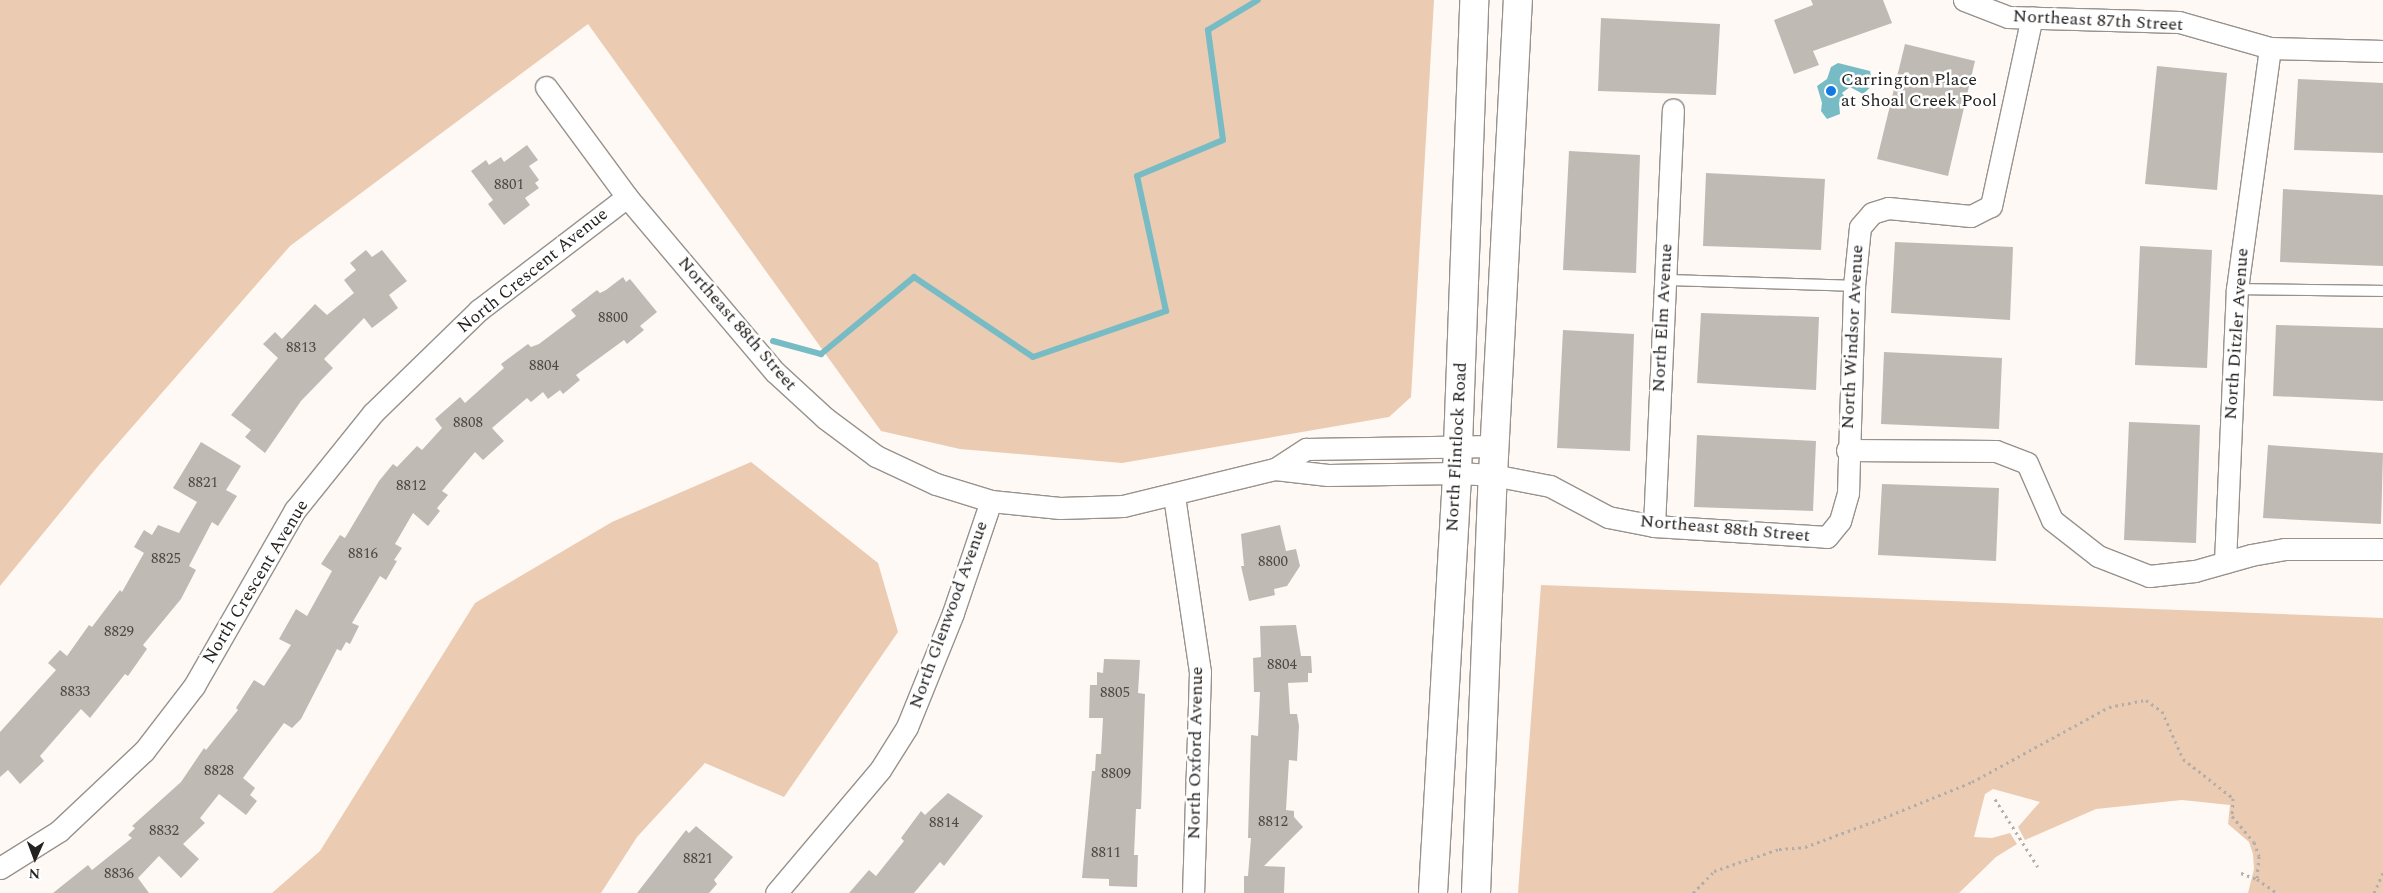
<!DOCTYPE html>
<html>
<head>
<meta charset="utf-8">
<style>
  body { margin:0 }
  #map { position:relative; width:2383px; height:893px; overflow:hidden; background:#fef9f4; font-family:Spectral,serif }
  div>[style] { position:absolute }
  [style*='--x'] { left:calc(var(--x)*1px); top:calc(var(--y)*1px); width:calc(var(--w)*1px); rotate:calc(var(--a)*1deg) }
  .green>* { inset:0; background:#ebcbb1 }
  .water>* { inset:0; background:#77bcc5 }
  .stream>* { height:6px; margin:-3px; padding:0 3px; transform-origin:3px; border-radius:3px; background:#77bcc5 }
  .building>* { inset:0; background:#c0bab5 }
  .path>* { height:3px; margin-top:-1.5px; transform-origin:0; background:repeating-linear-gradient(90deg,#b2aeaa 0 2.5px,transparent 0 6.5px) }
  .roads { filter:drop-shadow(1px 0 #98928d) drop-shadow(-1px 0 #98928d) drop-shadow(0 1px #98928d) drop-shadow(0 -1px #98928d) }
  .service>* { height:10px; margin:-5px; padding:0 5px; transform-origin:5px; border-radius:5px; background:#fff }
  .minor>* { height:21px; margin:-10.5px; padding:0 10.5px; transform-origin:10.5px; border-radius:10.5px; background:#fff }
  .secondary>* { height:28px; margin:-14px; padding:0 14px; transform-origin:14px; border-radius:14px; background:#fff }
  .dots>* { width:14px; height:14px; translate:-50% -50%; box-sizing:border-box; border:2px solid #fff; border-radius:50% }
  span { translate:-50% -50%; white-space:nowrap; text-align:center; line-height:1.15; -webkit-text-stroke:5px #fff; paint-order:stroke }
  .number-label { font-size:15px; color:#4b4845 }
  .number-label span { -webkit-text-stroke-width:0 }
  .street-label { font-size:18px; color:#242220 }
  .poi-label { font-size:18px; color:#242220 }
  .left { translate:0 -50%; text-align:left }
  .north { position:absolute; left:10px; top:833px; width:50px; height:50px; -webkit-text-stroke:4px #fff; paint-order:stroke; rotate:182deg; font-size:14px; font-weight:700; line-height:20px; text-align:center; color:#242220 }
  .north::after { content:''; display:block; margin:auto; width:18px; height:22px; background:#242220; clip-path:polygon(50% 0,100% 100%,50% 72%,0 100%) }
</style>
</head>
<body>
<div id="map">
  <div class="green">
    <i style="clip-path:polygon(0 0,1434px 0,1411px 397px,1389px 417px,1122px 463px,960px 449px,881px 431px,588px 24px,290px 246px,99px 465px,0 586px)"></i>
    <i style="clip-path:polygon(751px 462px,878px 563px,898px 632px,784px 797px,705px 763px,637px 837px,601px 893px,272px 893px,320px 851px,475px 603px,612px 522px)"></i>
    <i style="clip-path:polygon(1541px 585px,2383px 618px,2383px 893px,2248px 893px,2254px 869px,2253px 854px,2249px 842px,2228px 824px,2230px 805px,2182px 800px,2096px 809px,2025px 840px,2018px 827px,2040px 802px,1993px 789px,1985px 794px,1974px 837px,1992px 838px,2010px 833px,2017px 844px,1996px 857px,1959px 893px,1518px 893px)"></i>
  </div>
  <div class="water">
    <i style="clip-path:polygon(1838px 63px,1870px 71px,1873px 85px,1863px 94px,1850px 87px,1842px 93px,1845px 97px,1839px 102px,1840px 114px,1827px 119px,1821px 111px,1822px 103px,1817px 86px,1827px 79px,1831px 67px)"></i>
  </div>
  <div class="stream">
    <i style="--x:773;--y:341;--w:50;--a:15.2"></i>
    <i style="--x:821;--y:354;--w:121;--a:-39.6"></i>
    <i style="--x:914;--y:277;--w:143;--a:33.9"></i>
    <i style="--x:1033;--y:357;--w:141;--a:-19.1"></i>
    <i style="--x:1166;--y:311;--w:138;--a:-102.1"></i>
    <i style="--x:1137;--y:176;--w:93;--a:-22.7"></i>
    <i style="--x:1223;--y:140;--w:111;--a:-97.8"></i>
    <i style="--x:1208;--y:30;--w:58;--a:-31"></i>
  </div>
  <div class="building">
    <i style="clip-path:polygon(1811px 0,1883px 0,1892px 23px,1813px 51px,1819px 65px,1794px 74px,1774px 20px,1813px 5px)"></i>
    <i style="clip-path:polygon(1601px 18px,1720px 24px,1716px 95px,1598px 91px)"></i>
    <i style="clip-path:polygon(1905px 44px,1975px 61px,1948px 176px,1877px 159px)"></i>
    <i style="clip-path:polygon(2157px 66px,2227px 73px,2217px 190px,2145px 184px)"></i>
    <i style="clip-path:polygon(2298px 79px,2383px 83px,2383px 153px,2294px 150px)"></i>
    <i style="clip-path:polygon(527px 145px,538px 160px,529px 166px,539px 180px,535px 183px,539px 188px,525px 198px,530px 205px,504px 225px,488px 204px,493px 200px,471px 171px,486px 160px,489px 165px,501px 157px,504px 162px)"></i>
    <i style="clip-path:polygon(1569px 151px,1640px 155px,1636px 273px,1563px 270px)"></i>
    <i style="clip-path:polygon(1706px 173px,1825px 179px,1821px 250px,1703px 246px)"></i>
    <i style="clip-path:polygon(2283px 189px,2383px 195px,2383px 266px,2280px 262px)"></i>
    <i style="clip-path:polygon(1895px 242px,2013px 247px,2010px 320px,1891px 313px)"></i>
    <i style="clip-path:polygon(2140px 246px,2212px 250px,2207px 368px,2135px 365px)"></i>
    <i style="clip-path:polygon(366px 250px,372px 257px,382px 250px,407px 281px,389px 295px,398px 308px,372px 328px,364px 318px,324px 359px,333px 368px,301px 401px,265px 453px,245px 437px,251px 430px,231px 415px,278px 358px,263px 344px,275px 332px,282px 339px,315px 304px,327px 315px,354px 293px,344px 280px,356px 270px,350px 263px)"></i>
    <i style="clip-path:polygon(623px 277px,626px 282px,630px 279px,657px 312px,640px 326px,644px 330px,627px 344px,624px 340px,576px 375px,580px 380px,563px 394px,560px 390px,548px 399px,543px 392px,531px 402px,527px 398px,492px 428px,504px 441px,483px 460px,475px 452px,442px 491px,448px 495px,437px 508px,440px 511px,428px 526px,413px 513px,395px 544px,402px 548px,394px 560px,397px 561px,386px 580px,380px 576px,352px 623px,359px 626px,350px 644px,346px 642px,341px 651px,337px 649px,301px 719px,292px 728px,284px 723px,243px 778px,255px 788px,250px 795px,257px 801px,246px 815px,219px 794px,200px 818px,205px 823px,183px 844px,199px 859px,181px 878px,159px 856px,138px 878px,149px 893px,53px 893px,88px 865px,92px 870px,132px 838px,128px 835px,135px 828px,132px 826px,181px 782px,204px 748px,206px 750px,238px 710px,236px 708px,254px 680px,264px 686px,291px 645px,279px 639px,296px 609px,307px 616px,332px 571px,321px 564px,340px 535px,345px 538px,379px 481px,393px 464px,397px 467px,417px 446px,422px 450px,442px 428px,435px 419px,460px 397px,465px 403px,504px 368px,501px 364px,528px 344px,531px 347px,539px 344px,576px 316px,571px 310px,597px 290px,600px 293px,606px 290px)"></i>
    <i style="clip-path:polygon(1701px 313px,1819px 317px,1816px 390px,1697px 383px)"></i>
    <i style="clip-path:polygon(2276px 325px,2383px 328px,2383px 401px,2273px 396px)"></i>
    <i style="clip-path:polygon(1563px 330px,1634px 334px,1630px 451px,1557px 448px)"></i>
    <i style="clip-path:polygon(1884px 352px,2002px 358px,1999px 429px,1881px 424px)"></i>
    <i style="clip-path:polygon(2129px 422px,2200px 425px,2196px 543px,2124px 540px)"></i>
    <i style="clip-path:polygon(1697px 435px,1816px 441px,1813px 511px,1694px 507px)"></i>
    <i style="clip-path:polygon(201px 442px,241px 466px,226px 490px,237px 496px,218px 526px,212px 522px,189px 566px,196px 570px,181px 599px,143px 645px,147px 649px,128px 676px,125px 674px,90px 718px,81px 709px,40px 756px,44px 761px,20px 784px,8px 770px,0 777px,0 732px,56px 670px,48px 663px,60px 650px,67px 656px,89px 625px,92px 627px,120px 590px,122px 592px,144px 553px,134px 547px,144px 530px,152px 535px,158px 525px,179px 533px,197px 502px,173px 488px)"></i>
    <i style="clip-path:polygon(2268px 445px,2383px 453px,2381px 524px,2263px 518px)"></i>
    <i style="clip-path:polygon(1882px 484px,1999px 488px,1996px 561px,1878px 555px)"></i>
    <i style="clip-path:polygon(1280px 525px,1286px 551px,1296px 549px,1300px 566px,1287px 586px,1274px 589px,1275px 595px,1249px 601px,1241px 566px,1244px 566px,1241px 534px)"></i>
    <i style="clip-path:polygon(1296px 625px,1301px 656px,1311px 656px,1312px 673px,1308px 673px,1308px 682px,1288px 683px,1290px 714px,1297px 714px,1299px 726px,1297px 761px,1289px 760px,1286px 810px,1294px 811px,1294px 817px,1303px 827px,1264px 866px,1285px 867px,1284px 893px,1244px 893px,1244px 876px,1248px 876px,1251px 838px,1248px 838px,1251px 735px,1258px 736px,1260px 692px,1254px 692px,1253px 658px,1261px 657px,1260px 626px)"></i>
    <i style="clip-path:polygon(1104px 659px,1140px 660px,1138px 693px,1145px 694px,1141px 809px,1136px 809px,1134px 855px,1138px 855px,1137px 887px,1109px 886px,1109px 879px,1082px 878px,1092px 771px,1095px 771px,1096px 754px,1101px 754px,1103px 718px,1089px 718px,1090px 685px,1097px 685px,1097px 672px,1103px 673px)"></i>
    <i style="clip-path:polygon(948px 793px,983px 816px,944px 866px,940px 862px,914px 893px,849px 893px,869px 870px,876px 876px,904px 841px,901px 838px,921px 811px,925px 815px)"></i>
    <i style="clip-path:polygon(696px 826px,733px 857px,714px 880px,717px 884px,709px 893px,637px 893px,686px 830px,689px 833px)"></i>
  </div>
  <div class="path">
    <i style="--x:1995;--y:799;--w:80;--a:57.7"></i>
    <i style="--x:2241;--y:873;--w:17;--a:21"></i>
    <i style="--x:1693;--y:893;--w:30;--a:-46"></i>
    <i style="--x:1714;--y:871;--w:69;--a:-18.7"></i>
    <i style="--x:1779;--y:849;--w:26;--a:-4"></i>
    <i style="--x:1805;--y:847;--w:78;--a:-20.3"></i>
    <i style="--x:1878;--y:820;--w:101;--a:-22"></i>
    <i style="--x:1972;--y:782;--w:156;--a:-28.7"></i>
    <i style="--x:2109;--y:707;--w:38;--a:-11"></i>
    <i style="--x:2146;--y:700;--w:19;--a:35"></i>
    <i style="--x:2162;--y:711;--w:52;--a:66.4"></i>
    <i style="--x:2183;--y:759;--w:63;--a:38"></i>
    <i style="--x:2233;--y:798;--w:18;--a:93"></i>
    <i style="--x:2232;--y:816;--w:34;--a:50"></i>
    <i style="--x:2254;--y:842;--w:15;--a:70"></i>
    <i style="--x:2259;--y:856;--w:23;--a:95"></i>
    <i style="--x:2257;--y:879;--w:24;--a:35"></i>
    <i style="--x:2374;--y:893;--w:22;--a:-66"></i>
  </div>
  <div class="roads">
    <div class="service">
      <i style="--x:1665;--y:280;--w:189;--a:1.8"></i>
      <i style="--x:2237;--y:289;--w:146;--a:0.8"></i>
    </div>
    <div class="minor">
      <i style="--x:1964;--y:0;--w:47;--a:21.1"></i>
      <i style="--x:2008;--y:17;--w:171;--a:1.7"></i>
      <i style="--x:2179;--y:22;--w:95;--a:15.9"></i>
      <i style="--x:2270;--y:48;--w:113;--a:1.5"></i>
      <i style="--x:546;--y:87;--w:137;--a:53.6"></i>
      <i style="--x:627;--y:197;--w:229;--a:49.8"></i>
      <i style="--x:775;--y:372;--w:68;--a:42.6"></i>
      <i style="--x:825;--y:418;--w:64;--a:36.7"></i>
      <i style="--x:876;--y:456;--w:66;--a:25"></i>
      <i style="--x:936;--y:484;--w:58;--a:17.2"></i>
      <i style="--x:991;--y:501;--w:69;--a:5.8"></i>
      <i style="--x:1060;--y:508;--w:63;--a:-1.8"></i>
      <i style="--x:1123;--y:506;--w:156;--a:-13.7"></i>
      <i style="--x:1275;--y:469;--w:37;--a:-33"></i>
      <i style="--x:1306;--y:449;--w:188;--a:-0.9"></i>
      <i style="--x:1847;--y:450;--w:149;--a:0.4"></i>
      <i style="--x:1996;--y:451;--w:33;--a:21"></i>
      <i style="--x:2027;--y:463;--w:62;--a:66.3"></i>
      <i style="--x:2052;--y:520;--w:58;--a:38"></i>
      <i style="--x:2098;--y:556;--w:55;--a:21.4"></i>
      <i style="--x:2149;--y:576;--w:46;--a:-6.2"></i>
      <i style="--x:2195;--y:571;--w:58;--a:-15.9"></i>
      <i style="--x:2251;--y:555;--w:35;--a:-10"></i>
      <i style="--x:2285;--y:549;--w:98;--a:0"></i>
      <i style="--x:1275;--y:469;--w:53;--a:6.5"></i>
      <i style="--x:1328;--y:475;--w:129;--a:-0.9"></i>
      <i style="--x:1457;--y:473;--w:36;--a:3"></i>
      <i style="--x:1493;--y:475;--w:58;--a:10.9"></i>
      <i style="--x:1550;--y:486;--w:66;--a:28.1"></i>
      <i style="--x:1608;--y:517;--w:47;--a:11.1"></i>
      <i style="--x:1654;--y:526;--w:173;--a:3.6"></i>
      <i style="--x:1827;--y:537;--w:21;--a:-51"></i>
      <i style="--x:1840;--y:521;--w:29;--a:-74"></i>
      <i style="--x:1848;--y:493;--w:207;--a:-88.3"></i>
      <i style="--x:1854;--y:286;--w:59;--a:-84.2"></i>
      <i style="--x:1860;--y:227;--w:18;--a:-49"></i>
      <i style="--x:1872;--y:213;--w:17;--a:-17"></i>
      <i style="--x:1888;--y:208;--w:83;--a:5.5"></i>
      <i style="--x:1971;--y:216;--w:22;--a:-27"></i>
      <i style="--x:1991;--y:206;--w:193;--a:-77.8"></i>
      <i style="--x:1174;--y:496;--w:178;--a:81.6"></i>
      <i style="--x:1200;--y:672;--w:221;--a:91.8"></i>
      <i style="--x:1654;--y:526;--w:417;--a:-87.4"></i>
      <i style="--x:2225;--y:562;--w:273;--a:-87.5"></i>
      <i style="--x:2237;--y:289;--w:243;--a:-82.2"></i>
      <i style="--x:0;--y:868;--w:70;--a:-32.1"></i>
      <i style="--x:59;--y:831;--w:117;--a:-43.3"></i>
      <i style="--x:144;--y:751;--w:82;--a:-52.4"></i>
      <i style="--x:194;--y:686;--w:203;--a:-60.2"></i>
      <i style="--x:295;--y:510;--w:124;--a:-51.2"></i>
      <i style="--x:373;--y:413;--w:148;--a:-44.2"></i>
      <i style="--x:479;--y:310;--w:186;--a:-37.4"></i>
      <i style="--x:776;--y:893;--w:161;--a:-49.8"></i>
      <i style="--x:880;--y:770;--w:51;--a:-57.9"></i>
      <i style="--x:907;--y:727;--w:123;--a:-68"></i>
      <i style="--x:953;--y:613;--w:118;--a:-71.3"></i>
    </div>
    <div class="secondary">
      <i style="--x:1433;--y:893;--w:421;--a:-86.7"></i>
      <i style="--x:1457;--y:473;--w:473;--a:-87.9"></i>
      <i style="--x:1476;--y:893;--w:418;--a:-87.7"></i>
      <i style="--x:1493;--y:475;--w:476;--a:-87"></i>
    </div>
  </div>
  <div class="dots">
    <i style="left:1831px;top:91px;background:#1379e1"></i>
  </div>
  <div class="number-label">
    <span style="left:509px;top:185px">8801</span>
    <span style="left:613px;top:318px">8800</span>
    <span style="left:301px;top:348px">8813</span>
    <span style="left:544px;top:366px">8804</span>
    <span style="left:468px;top:423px">8808</span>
    <span style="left:203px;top:483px">8821</span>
    <span style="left:411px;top:486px">8812</span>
    <span style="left:363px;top:554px">8816</span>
    <span style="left:166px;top:559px">8825</span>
    <span style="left:1273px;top:562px">8800</span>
    <span style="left:119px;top:632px">8829</span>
    <span style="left:1282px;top:665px">8804</span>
    <span style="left:75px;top:692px">8833</span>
    <span style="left:1115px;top:693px">8805</span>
    <span style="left:219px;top:771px">8828</span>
    <span style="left:1116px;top:774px">8809</span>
    <span style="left:1273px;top:822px">8812</span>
    <span style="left:944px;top:823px">8814</span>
    <span style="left:164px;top:831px">8832</span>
    <span style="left:1106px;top:853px">8811</span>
    <span style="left:698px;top:859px">8821</span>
    <span style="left:119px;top:874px">8836</span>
  </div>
  <div class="street-label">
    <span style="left:2098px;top:21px;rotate:3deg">Northeast 87th Street</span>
    <span style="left:533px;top:271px;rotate:-39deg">North Crescent Avenue</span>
    <span style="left:1663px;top:318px;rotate:-87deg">North Elm Avenue</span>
    <span style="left:737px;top:324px;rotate:49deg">Northeast 88th Street</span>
    <span style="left:2237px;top:334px;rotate:-86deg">North Ditzler Avenue</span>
    <span style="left:1853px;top:337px;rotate:-87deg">North Windsor Avenue</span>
    <span style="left:1457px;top:447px;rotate:-87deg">North Flintlock Road</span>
    <span style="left:1725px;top:529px;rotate:5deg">Northeast 88th Street</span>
    <span style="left:256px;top:582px;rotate:-59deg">North Crescent Avenue</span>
    <span style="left:949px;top:615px;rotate:-70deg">North Glenwood Avenue</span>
    <span style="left:1196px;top:753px;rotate:-89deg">North Oxford Avenue</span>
  </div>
  <div class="poi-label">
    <span class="left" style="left:1841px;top:91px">Carrington Place<br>at Shoal Creek Pool</span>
  </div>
  <div class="north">N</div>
</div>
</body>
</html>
